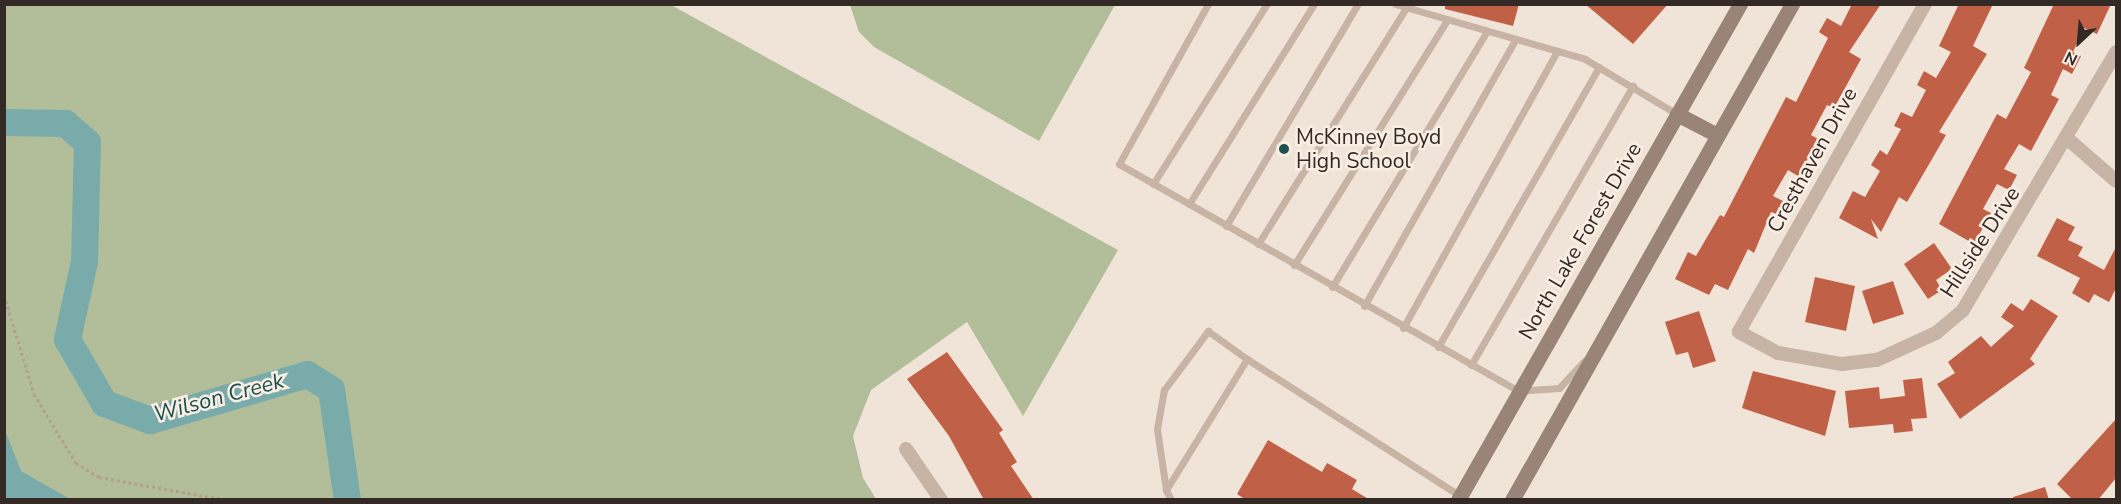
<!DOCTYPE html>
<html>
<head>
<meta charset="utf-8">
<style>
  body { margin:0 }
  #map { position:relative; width:2121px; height:504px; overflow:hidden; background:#f0e4d8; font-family:"Nunito Sans",sans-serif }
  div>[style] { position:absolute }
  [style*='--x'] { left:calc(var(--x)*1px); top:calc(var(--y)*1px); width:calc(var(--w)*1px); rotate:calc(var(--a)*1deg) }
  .green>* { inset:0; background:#b2be99 }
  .water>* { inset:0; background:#79abab }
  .river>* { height:27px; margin:-13.5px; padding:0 13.5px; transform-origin:13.5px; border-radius:13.5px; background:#79abab }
  .building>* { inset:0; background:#c06046 }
  .path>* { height:3px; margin-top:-1.5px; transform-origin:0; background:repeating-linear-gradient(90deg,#b39e90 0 3px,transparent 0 6px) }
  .lane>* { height:7px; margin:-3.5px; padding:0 3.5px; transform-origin:3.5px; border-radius:3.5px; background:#c7b4a5 }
  .street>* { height:14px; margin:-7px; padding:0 7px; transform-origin:7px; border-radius:7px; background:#c7b4a5 }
  .secondary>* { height:15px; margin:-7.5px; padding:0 7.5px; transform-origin:7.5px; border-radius:7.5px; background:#9a8377 }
  .dots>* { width:16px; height:16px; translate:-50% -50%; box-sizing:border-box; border:3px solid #f8eee4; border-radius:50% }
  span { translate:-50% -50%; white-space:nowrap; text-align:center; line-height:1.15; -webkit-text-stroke:5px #f8eee4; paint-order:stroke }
  .poi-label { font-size:21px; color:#332a26 }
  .left { translate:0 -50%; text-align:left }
  .street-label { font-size:21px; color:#332a26 }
  .water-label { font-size:22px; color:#1e5052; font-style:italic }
  .frame { position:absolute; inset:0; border:6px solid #332a26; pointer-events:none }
  .north { position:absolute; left:2049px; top:12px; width:60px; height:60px; -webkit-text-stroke:4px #f8eee4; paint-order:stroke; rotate:206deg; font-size:16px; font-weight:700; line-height:24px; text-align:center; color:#332a26 }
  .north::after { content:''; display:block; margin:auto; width:21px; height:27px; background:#332a26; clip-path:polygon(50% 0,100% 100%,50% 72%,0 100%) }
</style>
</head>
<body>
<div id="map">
  <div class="green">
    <i style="clip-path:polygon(4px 5px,671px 5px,1118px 250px,1023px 416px,967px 322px,871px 390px,853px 436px,863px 478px,876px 499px,5px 499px)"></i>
    <i style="clip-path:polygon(850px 5px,850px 4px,1115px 5px,1039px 141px,874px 47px,859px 32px)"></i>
  </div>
  <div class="water">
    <i style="clip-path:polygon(5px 430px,21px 471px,70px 499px,5px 499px)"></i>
  </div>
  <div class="river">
    <i style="--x:4;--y:122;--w:61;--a:0.9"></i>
    <i style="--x:65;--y:123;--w:29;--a:41"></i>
    <i style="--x:87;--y:142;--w:119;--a:91.4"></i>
    <i style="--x:84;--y:261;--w:80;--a:102.3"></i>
    <i style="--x:67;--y:339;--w:74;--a:60"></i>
    <i style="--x:104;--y:403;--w:49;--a:20.3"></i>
    <i style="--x:150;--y:420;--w:164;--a:-16.3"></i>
    <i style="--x:307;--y:374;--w:28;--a:32"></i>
    <i style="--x:331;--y:389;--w:112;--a:81.8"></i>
  </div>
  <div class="building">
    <i style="clip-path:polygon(1445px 4px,1519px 4px,1513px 26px,1445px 9px)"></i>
    <i style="clip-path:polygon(1585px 4px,1668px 4px,1633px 44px)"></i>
    <i style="clip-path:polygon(1852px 4px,1881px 4px,1849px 52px,1861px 59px,1834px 108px,1827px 105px,1811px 135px,1818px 139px,1806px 162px,1798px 176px,1788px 170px,1773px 196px,1783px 201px,1776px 214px,1771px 212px,1754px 253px,1748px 249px,1728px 290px,1715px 284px,1709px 295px,1675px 279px,1688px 252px,1696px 256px,1720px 215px,1724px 217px,1786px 97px,1796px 102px,1828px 38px,1819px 32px,1827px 18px,1841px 26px)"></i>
    <i style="clip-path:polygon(1959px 4px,1993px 4px,1973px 46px,1987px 54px,1939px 132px,1946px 135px,1907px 202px,1899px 197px,1881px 232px,1871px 219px,1878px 239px,1839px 218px,1853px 191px,1865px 197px,1880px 171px,1871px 165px,1880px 150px,1887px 155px,1901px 129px,1894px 126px,1901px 112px,1912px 117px,1926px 90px,1917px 85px,1924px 71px,1936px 78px,1951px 52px,1939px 46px)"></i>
    <i style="clip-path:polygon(2054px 4px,2111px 4px,2097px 34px,2084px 28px,2073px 52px,2081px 56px,2072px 74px,2063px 69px,2051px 95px,2059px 99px,2031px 151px,2019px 144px,2004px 169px,2017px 175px,2009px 190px,1997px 184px,1983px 209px,1991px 213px,1974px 244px,1939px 224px,1997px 114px,2006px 119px,2031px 72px,2024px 68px)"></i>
    <i style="clip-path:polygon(2057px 218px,2075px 227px,2068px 240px,2083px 247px,2078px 256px,2104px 270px,2116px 247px,2116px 288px,2109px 302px,2094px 294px,2089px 303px,2072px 293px,2080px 278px,2037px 256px)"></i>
    <i style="clip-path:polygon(1934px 243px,1952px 269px,1936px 280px,1942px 290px,1928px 299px,1904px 264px)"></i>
    <i style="clip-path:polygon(1815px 277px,1855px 286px,1846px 331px,1805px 322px)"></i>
    <i style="clip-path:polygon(1893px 281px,1904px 314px,1873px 324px,1862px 291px)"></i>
    <i style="clip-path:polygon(2031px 299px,2058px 316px,2030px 359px,2035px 364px,1960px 419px,1937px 384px,1955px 373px,1948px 362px,1981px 336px,1991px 347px,2014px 326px,2001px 317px,2011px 303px,2023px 311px)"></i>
    <i style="clip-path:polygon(1699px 311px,1716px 361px,1693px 368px,1688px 352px,1676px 355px,1665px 322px)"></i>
    <i style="clip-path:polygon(947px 352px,1003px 430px,999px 433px,1017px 462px,1011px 466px,1034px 500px,984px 500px,949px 436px,907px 379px)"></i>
    <i style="clip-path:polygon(1753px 371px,1836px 391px,1825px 436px,1742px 408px)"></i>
    <i style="clip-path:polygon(1922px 378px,1927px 418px,1911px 419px,1913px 431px,1894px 433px,1893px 424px,1849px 428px,1845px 391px,1879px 387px,1880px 399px,1905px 396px,1903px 380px)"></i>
    <i style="clip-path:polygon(2116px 419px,2116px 478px,2098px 500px,2073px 500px,2057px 484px)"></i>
    <i style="clip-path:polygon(1268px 440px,1322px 472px,1327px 463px,1357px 480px,1352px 489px,1370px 500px,1246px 500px,1237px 494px)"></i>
    <i style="clip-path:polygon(2045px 487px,2049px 500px,2013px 500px,2013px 497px)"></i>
  </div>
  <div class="path">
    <i style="--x:4;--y:295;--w:103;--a:73.1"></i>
    <i style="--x:34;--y:394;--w:81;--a:58.7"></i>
    <i style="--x:76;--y:463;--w:27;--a:31"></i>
    <i style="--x:99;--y:477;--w:130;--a:10.2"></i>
  </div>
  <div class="lane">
    <i style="--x:1208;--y:4;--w:183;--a:119.1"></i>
    <i style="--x:1119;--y:164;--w:459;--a:29.6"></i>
    <i style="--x:1518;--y:391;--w:41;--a:-4.2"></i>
    <i style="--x:1559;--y:388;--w:37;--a:-47"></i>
    <i style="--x:1395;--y:4;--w:198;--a:16.1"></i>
    <i style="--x:1585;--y:59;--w:107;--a:30.9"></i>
    <i style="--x:1153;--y:184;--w:213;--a:-57.7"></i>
    <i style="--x:1189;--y:204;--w:236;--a:-58"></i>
    <i style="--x:1226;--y:226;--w:258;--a:-59.3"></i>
    <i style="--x:1258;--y:244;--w:276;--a:-57.9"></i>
    <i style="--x:1294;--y:265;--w:287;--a:-58"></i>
    <i style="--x:1332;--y:287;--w:297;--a:-58.8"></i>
    <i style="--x:1364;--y:306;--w:306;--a:-60.4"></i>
    <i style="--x:1403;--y:328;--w:317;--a:-60.9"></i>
    <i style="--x:1438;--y:347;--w:323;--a:-60.1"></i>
    <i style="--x:1471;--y:365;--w:323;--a:-59.9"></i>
    <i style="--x:1166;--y:490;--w:62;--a:-98.4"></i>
    <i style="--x:1157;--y:429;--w:40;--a:-80"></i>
    <i style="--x:1164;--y:390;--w:74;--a:-53.3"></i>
    <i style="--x:1208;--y:331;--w:48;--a:35.7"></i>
    <i style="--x:1171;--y:500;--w:11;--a:-117"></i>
    <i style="--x:1166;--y:490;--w:154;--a:-58.3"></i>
    <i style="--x:1247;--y:359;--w:253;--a:32.7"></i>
  </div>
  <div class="street">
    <i style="--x:1925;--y:4;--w:377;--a:119.6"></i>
    <i style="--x:1739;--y:332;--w:44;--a:28.3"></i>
    <i style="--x:1778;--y:353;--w:65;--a:9.8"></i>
    <i style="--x:1842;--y:364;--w:35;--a:-7"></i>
    <i style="--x:1877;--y:360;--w:65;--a:-24.6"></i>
    <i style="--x:1936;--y:333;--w:35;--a:-40"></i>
    <i style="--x:1963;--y:310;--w:300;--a:-59.3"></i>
    <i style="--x:2069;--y:140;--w:62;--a:41.1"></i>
    <i style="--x:906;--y:449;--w:62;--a:55.5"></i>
  </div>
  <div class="secondary">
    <i style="--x:1677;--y:114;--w:45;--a:27.7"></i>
    <i style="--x:1458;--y:500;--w:571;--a:-60.38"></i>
    <i style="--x:1512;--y:500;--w:570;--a:-60.55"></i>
  </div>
  <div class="dots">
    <i style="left:1284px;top:149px;background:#1e5052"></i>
  </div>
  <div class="poi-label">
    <span class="left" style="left:1296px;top:149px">McKinney Boyd<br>High School</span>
  </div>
  <div class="street-label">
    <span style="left:1812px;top:160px;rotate:-61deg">Cresthaven Drive</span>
    <span style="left:1580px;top:241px;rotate:-60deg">North Lake Forest Drive</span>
    <span style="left:1980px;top:242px;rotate:-57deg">Hillside Drive</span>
  </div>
  <div class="water-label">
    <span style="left:219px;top:398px;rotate:-15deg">Wilson Creek</span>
  </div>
  <div class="frame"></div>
  <div class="north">N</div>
</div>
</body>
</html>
